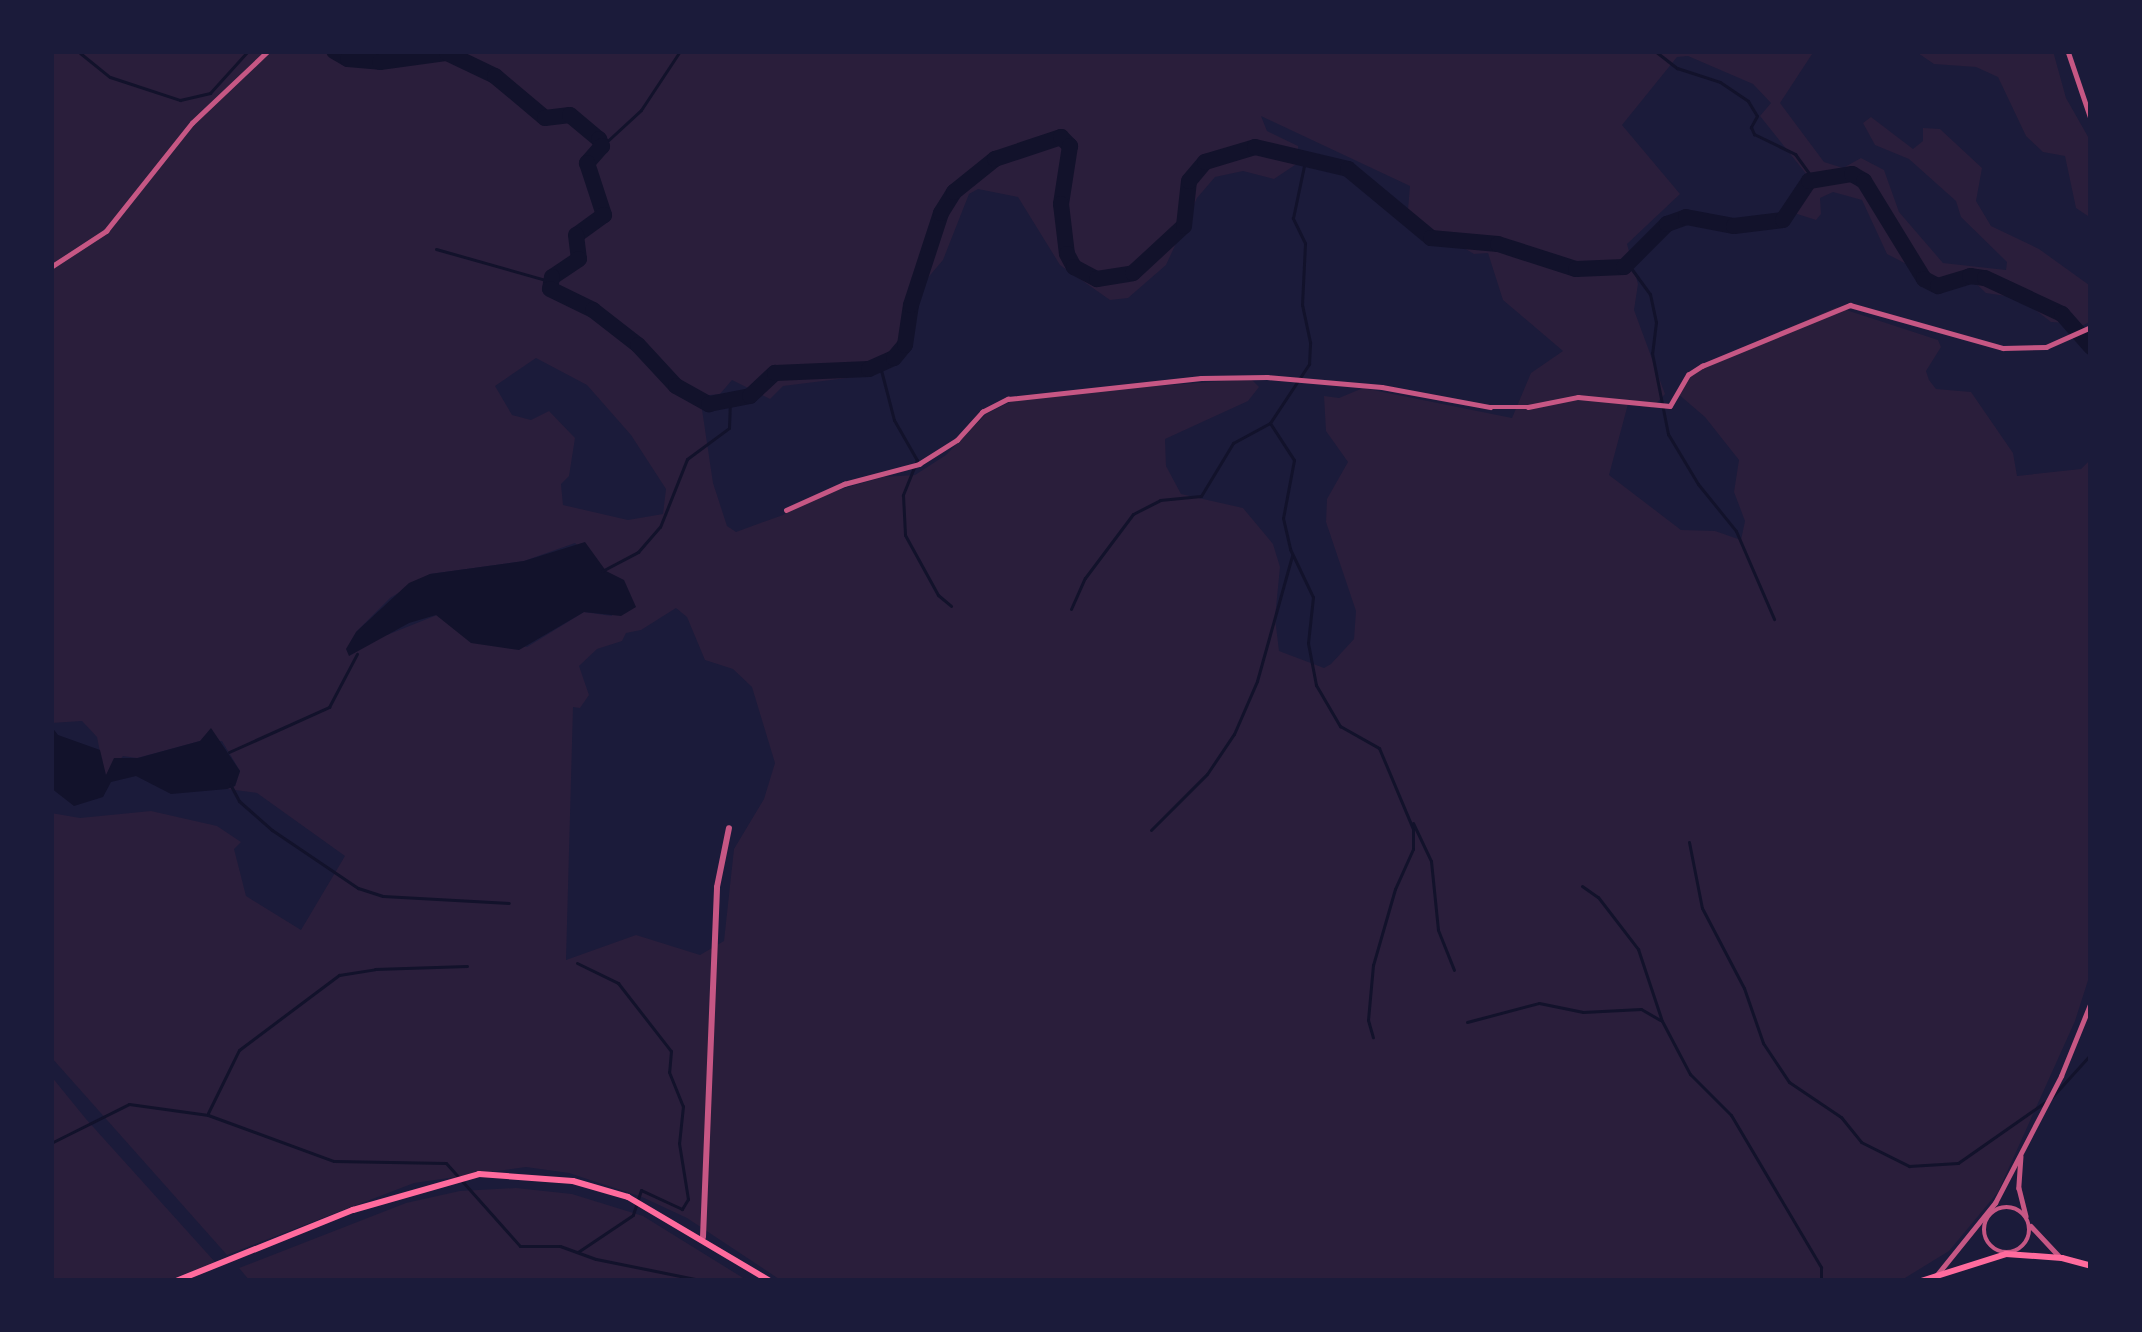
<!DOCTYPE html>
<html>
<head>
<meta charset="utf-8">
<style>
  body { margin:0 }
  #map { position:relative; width:2142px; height:1332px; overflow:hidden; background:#1b1b3a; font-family:Quicksand,sans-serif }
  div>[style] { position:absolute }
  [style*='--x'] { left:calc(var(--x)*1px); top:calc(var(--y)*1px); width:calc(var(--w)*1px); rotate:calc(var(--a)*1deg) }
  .green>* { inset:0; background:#2a1e3b }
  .water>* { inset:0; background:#12122b }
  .stream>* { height:3px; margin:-1.5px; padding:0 1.5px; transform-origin:1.5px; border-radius:1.5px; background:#12122b }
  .river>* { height:16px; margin:-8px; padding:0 8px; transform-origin:8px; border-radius:8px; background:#12122b }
  .minor>* { height:4.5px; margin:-2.25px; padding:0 2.25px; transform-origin:2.25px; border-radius:2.25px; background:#c65784 }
  .minor>.ring { margin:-2.25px; padding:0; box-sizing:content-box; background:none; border:4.5px solid #c65784; border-radius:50% }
  .tertiary>* { height:6px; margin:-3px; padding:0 3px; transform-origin:3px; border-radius:3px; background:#c65784 }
  .secondary>* { height:6px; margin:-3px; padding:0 3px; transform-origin:3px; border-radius:3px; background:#ff6b9d }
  span { translate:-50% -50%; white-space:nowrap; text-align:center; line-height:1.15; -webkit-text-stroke:10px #1b1b3a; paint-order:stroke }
  .frame { position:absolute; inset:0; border:54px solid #1b1b3a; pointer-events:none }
</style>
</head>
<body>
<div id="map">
  <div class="green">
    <i style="clip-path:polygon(evenodd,51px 51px,1814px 51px,1780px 103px,1824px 162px,1843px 168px,1861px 158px,1884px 170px,1899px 212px,1943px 263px,2006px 270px,2007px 262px,1961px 217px,1956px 201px,1909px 159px,1875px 145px,1863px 123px,1871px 117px,1913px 149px,1923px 141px,1923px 128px,1940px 129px,1982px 168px,1976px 201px,1991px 226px,2039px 249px,2089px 285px,2091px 321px,2071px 332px,2067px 323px,2051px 322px,2020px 298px,1986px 293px,1971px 279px,1931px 290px,1918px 270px,1887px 254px,1862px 200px,1833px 192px,1820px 198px,1821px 214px,1816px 220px,1791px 212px,1785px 202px,1804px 194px,1811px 180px,1760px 116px,1771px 103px,1753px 84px,1688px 56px,1677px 57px,1622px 125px,1680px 194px,1627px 244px,1638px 284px,1634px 310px,1665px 394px,1652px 408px,1628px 404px,1609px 475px,1681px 530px,1715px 531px,1741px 540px,1745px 521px,1734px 492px,1739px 460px,1705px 417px,1677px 393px,1698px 367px,1837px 307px,1938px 340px,1941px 347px,1926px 371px,1929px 380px,1936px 389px,1971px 392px,2013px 453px,2017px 476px,2081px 469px,2091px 459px,2091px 971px,2075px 1021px,1998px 1192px,1949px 1251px,1900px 1281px,782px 1281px,687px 1218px,642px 1197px,569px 1173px,526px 1167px,414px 1183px,227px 1255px,51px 1057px,51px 813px,80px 818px,151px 811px,217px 826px,241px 842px,234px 849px,246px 896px,301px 930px,345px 856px,257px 793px,227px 789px,235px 786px,240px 771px,222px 741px,200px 741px,137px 758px,123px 756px,105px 777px,97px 737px,82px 721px,51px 723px,51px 51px,1261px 116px,1410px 186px,1407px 221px,1417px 236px,1444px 236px,1474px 254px,1488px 253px,1503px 300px,1563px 351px,1531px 373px,1512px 418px,1363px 388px,1339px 398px,1324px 396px,1326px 431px,1348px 462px,1327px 499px,1326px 522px,1356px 611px,1354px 639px,1331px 664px,1324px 668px,1279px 651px,1275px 618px,1280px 567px,1273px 544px,1243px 508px,1181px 494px,1166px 466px,1165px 439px,1248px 401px,1259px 387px,1251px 379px,1022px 396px,986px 414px,946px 455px,915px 475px,883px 477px,807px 499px,783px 515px,736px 532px,727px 526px,713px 483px,700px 396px,720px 394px,732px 380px,770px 399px,783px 386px,871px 375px,897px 344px,914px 294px,943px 260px,969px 194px,978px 189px,1018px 197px,1060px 265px,1110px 300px,1128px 298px,1166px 265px,1197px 198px,1215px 177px,1243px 171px,1274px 179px,1298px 163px,1298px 146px,1267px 131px,1261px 116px,51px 51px,536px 358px,587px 385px,631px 435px,666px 489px,663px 514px,628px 520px,563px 505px,561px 484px,569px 476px,575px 438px,549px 411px,531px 420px,512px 415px,495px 386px,536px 358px,51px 51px,575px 543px,606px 571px,612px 616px,584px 612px,527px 647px,457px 631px,437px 615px,387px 635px,356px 632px,390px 598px,430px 574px,524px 561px,575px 543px,51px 51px,676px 608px,687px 617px,705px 660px,733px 669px,752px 687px,775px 763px,764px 799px,734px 849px,724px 941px,700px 955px,636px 935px,566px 960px,573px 707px,580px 708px,589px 695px,579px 666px,597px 649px,622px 641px,626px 633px,641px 630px,676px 608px)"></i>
    <i style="clip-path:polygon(1915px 51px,2053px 51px,2066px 98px,2091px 142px,2091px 218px,2076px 208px,2065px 156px,2043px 152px,2026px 136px,1998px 77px,1976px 67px,1934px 64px)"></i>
    <i style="clip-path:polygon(51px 1076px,86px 1119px,215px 1262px,167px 1281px,51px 1281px)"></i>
    <i style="clip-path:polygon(516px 1188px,572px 1194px,643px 1216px,748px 1281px,250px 1281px,239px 1268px,406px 1203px,460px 1191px)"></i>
  </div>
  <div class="water">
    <i style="clip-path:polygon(585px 542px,606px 571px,624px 580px,636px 607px,621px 616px,584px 612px,519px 650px,471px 643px,436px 615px,409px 623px,349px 656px,346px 649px,356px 632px,409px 583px,430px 574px,524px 561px)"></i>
    <i style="clip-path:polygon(51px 726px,58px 735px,100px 750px,106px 775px,114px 758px,138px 758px,200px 741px,211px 728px,240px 771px,235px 786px,227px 789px,171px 794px,136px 776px,111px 782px,103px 797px,74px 806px,51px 788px)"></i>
  </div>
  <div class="stream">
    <i style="--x:1655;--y:51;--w:28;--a:38"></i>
    <i style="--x:1677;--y:68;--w:45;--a:18"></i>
    <i style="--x:1720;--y:82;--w:34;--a:34"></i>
    <i style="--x:1748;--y:101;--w:17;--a:59"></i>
    <i style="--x:1757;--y:116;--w:13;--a:119"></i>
    <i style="--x:1751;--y:127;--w:8;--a:67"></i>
    <i style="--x:1754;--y:134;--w:46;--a:26"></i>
    <i style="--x:1795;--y:154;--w:31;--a:54"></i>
    <i style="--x:80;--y:53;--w:38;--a:39"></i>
    <i style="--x:110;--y:77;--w:74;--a:18.2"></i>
    <i style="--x:180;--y:100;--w:31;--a:-13"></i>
    <i style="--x:210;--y:93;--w:57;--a:-47.9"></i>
    <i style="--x:602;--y:146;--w:53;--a:-42.7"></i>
    <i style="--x:641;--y:110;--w:71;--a:-56.5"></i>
    <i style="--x:436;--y:249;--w:117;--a:15.8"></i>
    <i style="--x:1628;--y:264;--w:37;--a:54"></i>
    <i style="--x:1650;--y:294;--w:29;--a:78"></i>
    <i style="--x:1656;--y:322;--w:31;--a:97"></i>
    <i style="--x:1652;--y:353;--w:83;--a:78.8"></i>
    <i style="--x:1668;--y:434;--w:58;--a:59"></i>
    <i style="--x:1698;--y:484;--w:60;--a:51"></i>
    <i style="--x:1736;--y:531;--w:96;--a:66.6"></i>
    <i style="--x:880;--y:366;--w:56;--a:75.5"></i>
    <i style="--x:894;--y:420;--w:46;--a:60.1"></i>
    <i style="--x:917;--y:460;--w:38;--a:112"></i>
    <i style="--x:903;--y:495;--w:40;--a:87.1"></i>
    <i style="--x:905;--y:535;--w:68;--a:61.2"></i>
    <i style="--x:938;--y:595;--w:17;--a:40"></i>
    <i style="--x:1270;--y:423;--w:44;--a:57"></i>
    <i style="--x:1294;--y:460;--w:59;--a:100.7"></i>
    <i style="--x:1283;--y:518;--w:32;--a:77"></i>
    <i style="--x:1290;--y:549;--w:53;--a:64.4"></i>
    <i style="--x:1313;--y:597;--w:46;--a:96.2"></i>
    <i style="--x:1308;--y:643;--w:43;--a:79.2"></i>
    <i style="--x:1316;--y:685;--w:48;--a:59.7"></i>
    <i style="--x:1340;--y:726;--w:45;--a:29.4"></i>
    <i style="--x:1379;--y:748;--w:88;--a:67.2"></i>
    <i style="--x:1413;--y:829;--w:20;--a:90"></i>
    <i style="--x:1413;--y:849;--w:44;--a:114.2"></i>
    <i style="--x:1395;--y:889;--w:79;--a:106.1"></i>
    <i style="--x:1373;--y:965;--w:55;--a:95.2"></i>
    <i style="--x:1368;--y:1020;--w:18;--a:74"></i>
    <i style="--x:602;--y:571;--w:41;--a:-27.8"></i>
    <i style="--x:638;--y:552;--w:33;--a:-49"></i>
    <i style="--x:660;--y:527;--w:73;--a:-68.3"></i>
    <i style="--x:687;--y:459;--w:52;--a:-36.4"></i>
    <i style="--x:729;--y:428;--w:25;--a:-88"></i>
    <i style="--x:1071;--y:609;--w:34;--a:-66"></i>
    <i style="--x:1085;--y:578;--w:80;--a:-53.1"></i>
    <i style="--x:1133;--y:514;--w:30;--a:-27"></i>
    <i style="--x:1160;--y:500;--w:41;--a:-5.6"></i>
    <i style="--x:1201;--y:496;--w:62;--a:-58.9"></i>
    <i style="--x:1233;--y:443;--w:42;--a:-28.4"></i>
    <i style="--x:1270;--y:423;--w:71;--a:-56.5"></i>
    <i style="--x:1309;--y:364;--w:22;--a:-87"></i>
    <i style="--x:1310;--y:342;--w:38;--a:-102"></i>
    <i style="--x:1302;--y:305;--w:62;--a:-87.2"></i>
    <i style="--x:1305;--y:243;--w:28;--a:-116"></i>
    <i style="--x:1293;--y:218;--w:58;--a:-78.1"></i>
    <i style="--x:229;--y:752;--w:110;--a:-24.2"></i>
    <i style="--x:329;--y:707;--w:60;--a:-62.2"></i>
    <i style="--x:230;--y:784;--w:19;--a:62"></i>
    <i style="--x:239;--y:801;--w:44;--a:41.3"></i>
    <i style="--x:272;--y:830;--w:104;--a:34"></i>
    <i style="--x:358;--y:888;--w:26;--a:18"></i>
    <i style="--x:383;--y:896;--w:126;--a:3.2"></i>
    <i style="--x:1413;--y:823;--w:42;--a:64.7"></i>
    <i style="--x:1431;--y:861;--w:69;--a:84.2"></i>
    <i style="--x:1438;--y:930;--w:43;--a:68.2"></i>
    <i style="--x:1151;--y:830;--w:79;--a:-45"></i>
    <i style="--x:1207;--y:774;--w:48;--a:-56"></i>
    <i style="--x:1234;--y:734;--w:58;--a:-66.5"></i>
    <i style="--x:1257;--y:681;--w:130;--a:-74.4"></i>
    <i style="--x:1689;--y:842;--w:67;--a:78.9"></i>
    <i style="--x:1702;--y:908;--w:90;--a:62.3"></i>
    <i style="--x:1744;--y:988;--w:58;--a:70.9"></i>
    <i style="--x:1763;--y:1043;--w:47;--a:56.3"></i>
    <i style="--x:1789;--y:1082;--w:63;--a:33.9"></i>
    <i style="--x:1841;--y:1117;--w:32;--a:51"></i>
    <i style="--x:1861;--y:1142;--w:54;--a:26.6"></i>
    <i style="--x:1909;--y:1166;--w:49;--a:-3.5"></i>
    <i style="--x:1958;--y:1163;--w:106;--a:-35"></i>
    <i style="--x:1582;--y:886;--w:19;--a:35"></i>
    <i style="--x:1598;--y:897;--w:66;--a:52.4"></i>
    <i style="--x:1638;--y:949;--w:76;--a:71.6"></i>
    <i style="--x:1662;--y:1021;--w:60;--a:62.2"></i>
    <i style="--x:1690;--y:1074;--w:58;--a:45"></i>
    <i style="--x:1731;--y:1115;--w:177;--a:59.4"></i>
    <i style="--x:1821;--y:1267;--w:14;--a:90"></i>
    <i style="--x:577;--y:963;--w:46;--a:26"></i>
    <i style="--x:618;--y:983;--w:86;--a:52.1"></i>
    <i style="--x:671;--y:1051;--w:21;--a:95"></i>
    <i style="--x:669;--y:1072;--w:37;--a:68"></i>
    <i style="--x:683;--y:1106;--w:37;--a:96"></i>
    <i style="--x:679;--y:1143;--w:57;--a:80.9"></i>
    <i style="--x:688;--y:1199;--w:12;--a:121"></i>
    <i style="--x:682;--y:1209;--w:45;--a:-155.1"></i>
    <i style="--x:641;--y:1190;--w:26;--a:108"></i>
    <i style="--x:633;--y:1215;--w:66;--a:146.1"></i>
    <i style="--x:1467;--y:1022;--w:74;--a:-14.8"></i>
    <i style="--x:1539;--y:1003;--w:45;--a:11.6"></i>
    <i style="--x:1583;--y:1012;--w:58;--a:-3"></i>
    <i style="--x:1641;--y:1009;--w:22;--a:30"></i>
    <i style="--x:2052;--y:1097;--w:58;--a:-47.8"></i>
    <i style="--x:208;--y:1113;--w:70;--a:-63.8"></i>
    <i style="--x:239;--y:1050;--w:125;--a:-36.9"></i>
    <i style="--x:339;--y:975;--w:36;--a:-9"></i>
    <i style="--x:375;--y:969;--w:92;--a:-1.9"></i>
    <i style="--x:51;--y:1143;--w:87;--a:-26.6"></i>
    <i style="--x:129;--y:1104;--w:80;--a:7.9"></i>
    <i style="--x:208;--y:1115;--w:134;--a:20.1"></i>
    <i style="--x:334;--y:1161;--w:112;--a:1"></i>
    <i style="--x:446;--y:1163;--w:111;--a:48.3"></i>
    <i style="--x:520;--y:1246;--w:40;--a:0"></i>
    <i style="--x:560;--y:1246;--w:38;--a:20"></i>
    <i style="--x:596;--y:1259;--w:111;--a:11.4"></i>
  </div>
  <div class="river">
    <i style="--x:334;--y:51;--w:16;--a:30"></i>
    <i style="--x:348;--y:59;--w:32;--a:5"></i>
    <i style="--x:380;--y:62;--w:68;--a:-7.7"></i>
    <i style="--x:447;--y:53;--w:53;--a:25.6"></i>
    <i style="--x:495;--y:76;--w:65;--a:40"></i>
    <i style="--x:545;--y:118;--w:25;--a:-7"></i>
    <i style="--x:570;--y:115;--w:38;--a:40"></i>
    <i style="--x:599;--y:139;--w:8;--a:67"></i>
    <i style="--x:602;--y:146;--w:23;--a:131"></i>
    <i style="--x:587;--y:163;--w:55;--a:71.9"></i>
    <i style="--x:604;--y:215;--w:34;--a:144"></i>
    <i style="--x:576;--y:235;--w:24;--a:83"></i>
    <i style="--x:579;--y:259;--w:32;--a:146"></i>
    <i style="--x:552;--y:277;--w:12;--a:99"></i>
    <i style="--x:550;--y:289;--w:48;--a:26"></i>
    <i style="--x:593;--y:310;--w:57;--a:37.9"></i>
    <i style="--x:638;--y:345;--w:56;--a:47.2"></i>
    <i style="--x:676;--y:386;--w:38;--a:29"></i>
    <i style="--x:709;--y:404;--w:42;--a:-11"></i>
    <i style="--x:750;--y:396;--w:34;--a:-43"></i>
    <i style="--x:775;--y:373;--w:94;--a:-2.4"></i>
    <i style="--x:869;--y:369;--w:27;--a:-24"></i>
    <i style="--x:894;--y:358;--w:17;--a:-50"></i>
    <i style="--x:905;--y:345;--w:40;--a:-81.5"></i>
    <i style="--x:911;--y:305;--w:97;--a:-71.9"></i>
    <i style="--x:941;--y:213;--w:25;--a:-58"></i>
    <i style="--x:954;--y:192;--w:53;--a:-38.8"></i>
    <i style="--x:995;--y:159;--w:70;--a:-18.4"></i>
    <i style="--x:1061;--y:137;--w:13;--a:45"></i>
    <i style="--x:1070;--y:146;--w:59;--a:98.8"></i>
    <i style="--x:1061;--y:204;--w:50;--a:83.2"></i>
    <i style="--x:1067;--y:254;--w:15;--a:62"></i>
    <i style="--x:1074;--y:267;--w:26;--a:28"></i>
    <i style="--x:1097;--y:279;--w:36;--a:-9"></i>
    <i style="--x:1133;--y:273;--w:69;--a:-42.7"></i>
    <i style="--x:1184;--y:226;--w:45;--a:-83.7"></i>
    <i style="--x:1189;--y:181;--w:25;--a:-50"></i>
    <i style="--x:1205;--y:162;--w:52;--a:-16.7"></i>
    <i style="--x:1255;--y:147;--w:96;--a:13.3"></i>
    <i style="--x:1348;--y:169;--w:108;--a:39.7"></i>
    <i style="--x:1431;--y:238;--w:67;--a:5.1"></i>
    <i style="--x:1498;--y:244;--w:82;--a:17.8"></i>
    <i style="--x:1576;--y:269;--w:48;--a:-2.4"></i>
    <i style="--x:1624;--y:267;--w:61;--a:-45"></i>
    <i style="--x:1667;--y:224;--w:20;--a:-20"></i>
    <i style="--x:1686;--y:217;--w:49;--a:10.6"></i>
    <i style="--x:1734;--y:226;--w:49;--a:-7"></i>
    <i style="--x:1783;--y:220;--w:47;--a:-56.3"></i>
    <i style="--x:1809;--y:181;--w:44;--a:-9.2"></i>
    <i style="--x:1852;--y:174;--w:14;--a:30"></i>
    <i style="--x:1864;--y:181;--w:115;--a:58.5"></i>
    <i style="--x:1924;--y:279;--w:16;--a:27"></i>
    <i style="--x:1938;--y:286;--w:34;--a:-17"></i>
    <i style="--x:1970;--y:276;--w:15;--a:8"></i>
    <i style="--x:1985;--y:278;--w:85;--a:25.1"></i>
    <i style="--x:2062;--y:314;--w:44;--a:48.7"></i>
  </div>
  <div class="minor">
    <i style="--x:1881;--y:51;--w:35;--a:0"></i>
    <i style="--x:2068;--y:51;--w:72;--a:71.3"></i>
    <i style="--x:51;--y:267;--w:66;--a:-33.2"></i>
    <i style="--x:106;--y:231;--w:138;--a:-51.5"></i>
    <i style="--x:192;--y:123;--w:105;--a:-43.5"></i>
    <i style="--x:786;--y:510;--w:64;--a:-24.1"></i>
    <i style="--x:844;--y:484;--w:78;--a:-14.9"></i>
    <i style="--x:919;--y:464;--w:45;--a:-32.3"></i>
    <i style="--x:957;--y:440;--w:38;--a:-48"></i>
    <i style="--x:982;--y:412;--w:29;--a:-27"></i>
    <i style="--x:1008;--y:399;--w:194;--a:-6.2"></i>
    <i style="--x:1201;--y:378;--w:66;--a:-0.9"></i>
    <i style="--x:1267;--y:377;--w:115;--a:5"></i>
    <i style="--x:1382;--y:387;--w:110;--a:10.5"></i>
    <i style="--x:1490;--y:407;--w:38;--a:0"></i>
    <i style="--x:1528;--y:407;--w:51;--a:-11.3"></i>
    <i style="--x:1578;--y:397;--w:92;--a:5.6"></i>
    <i style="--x:1670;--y:406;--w:36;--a:-60"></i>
    <i style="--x:1688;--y:375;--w:17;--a:-33"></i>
    <i style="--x:1702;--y:366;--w:160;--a:-22.4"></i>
    <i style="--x:1850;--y:305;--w:159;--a:15.7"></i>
    <i style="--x:2003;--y:348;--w:43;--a:-1.3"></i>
    <i style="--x:2046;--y:347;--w:49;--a:-24"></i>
    <i style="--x:2021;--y:1156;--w:32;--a:94"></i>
    <i style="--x:2019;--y:1188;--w:29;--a:76"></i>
    <i class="ring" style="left:1984px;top:1207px;width:41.5px;height:41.5px"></i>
    <i style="--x:2031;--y:1226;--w:42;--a:46.9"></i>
    <i style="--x:1936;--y:1276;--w:94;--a:-51.1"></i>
    <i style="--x:1995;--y:1203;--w:143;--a:-62.5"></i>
    <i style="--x:2061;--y:1076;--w:80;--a:-67.9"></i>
  </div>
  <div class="tertiary">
    <i style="--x:703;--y:1237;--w:350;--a:-87.7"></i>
    <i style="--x:717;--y:887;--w:60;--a:-78.5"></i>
  </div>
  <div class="secondary">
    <i style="--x:176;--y:1281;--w:191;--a:-21.9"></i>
    <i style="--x:353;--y:1210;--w:131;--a:-15.9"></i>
    <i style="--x:479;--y:1174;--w:94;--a:4.3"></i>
    <i style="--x:573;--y:1181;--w:57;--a:16.2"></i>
    <i style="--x:628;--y:1197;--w:165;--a:30.6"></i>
    <i style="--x:1921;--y:1281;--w:89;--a:-17.6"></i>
    <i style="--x:2006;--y:1254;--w:56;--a:4.1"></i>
    <i style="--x:2062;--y:1258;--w:30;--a:15"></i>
  </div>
  <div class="frame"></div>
</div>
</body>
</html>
